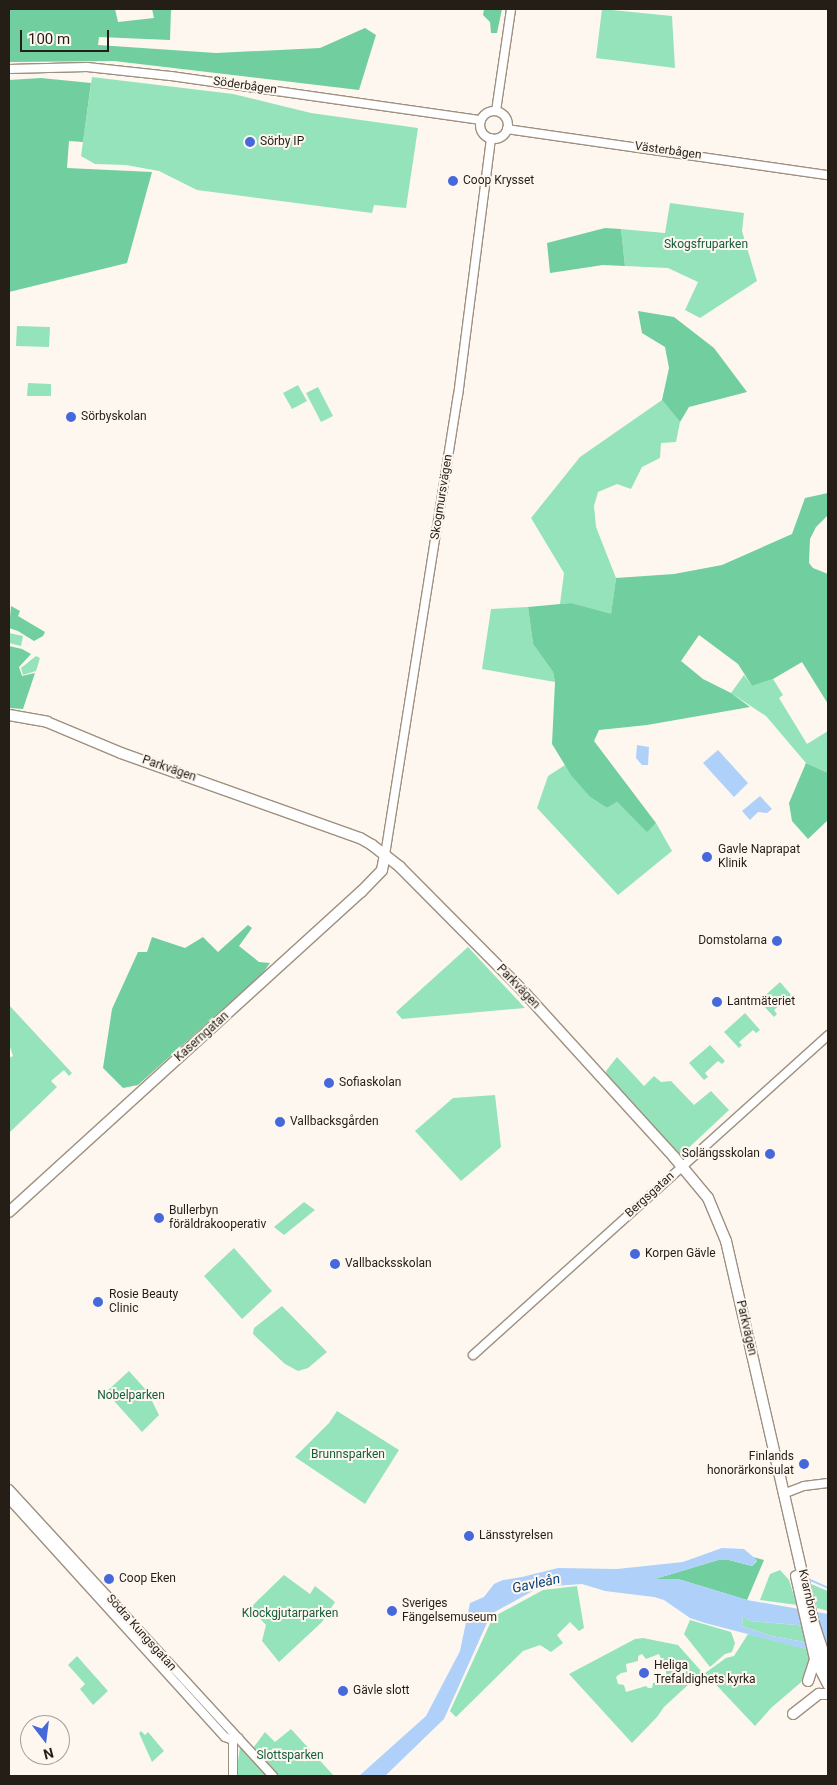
<!DOCTYPE html>
<html>
<head>
<meta charset="utf-8">
<style>
  body { margin:0 }
  #map { position:relative; width:837px; height:1785px; overflow:hidden; background:#fef7f0; font-family:Roboto,sans-serif }
  div>[style] { position:absolute }
  [style*='--x'] { left:calc(var(--x)*1px); top:calc(var(--y)*1px); width:calc(var(--w)*1px); rotate:calc(var(--a)*1deg) }
  .green>* { inset:0; background:#95e3ba }
  .forest>* { inset:0; background:#70ce9f }
  .water>* { inset:0; background:#aed0f9 }
  .stream>* { height:2px; margin:-1px; padding:0 1px; transform-origin:1px; border-radius:1px; background:#aed0f9 }
  .roads { filter:drop-shadow(1px 0 #9e907f) drop-shadow(-1px 0 #9e907f) drop-shadow(0 1px #9e907f) drop-shadow(0 -1px #9e907f) }
  .minor>* { height:8px; margin:-4px; padding:0 4px; transform-origin:4px; border-radius:4px; background:#fff }
  .minor>.ring { margin:-4px; padding:0; box-sizing:content-box; background:none; border:8px solid #fff; border-radius:50% }
  .major>* { height:10px; margin:-5px; padding:0 5px; transform-origin:5px; border-radius:5px; background:#fff }
  .dots>* { width:14px; height:14px; translate:-50% -50%; box-sizing:border-box; border:2px solid #fef7f0; border-radius:50% }
  span { translate:-50% -50%; white-space:nowrap; text-align:center; line-height:1.15; -webkit-text-stroke:4px #fef7f0; paint-order:stroke }
  .street-label { font-size:12px; color:#241e17 }
  .poi-label { font-size:12px; color:#241e17 }
  .left { translate:0 -50%; text-align:left }
  .right { translate:-100% -50%; text-align:right }
  .park-label { font-size:12px; color:#165d3f }
  .water-label { font-size:14px; color:#03417b; font-style:italic }
  .frame { position:absolute; inset:0; border:10px solid #241e17; pointer-events:none }
  .north { position:absolute; left:20px; top:1715px; width:50px; height:50px; box-sizing:border-box; background:#fef7f0; border:1px solid #a7a099; border-radius:50%; rotate:165deg; font-size:14px; font-weight:700; line-height:20px; text-align:center; color:#241e17 }
  .north::after { content:''; display:block; margin:auto; width:18px; height:22px; background:#4569db; clip-path:polygon(50% 0,100% 100%,50% 72%,0 100%) }
  .scale { position:absolute; left:20px; top:30px; width:89px; height:22px; box-sizing:border-box; border:2px solid #241e17; border-top:0; padding-left:6px; font-size:15px; line-height:18px; white-space:nowrap; color:#241e17; -webkit-text-stroke:4px #fef7f0; paint-order:stroke }
</style>
</head>
<body>
<div id="map">
  <div class="green">
    <i style="clip-path:polygon(602px 9px,672px 16px,675px 68px,596px 58px)"></i>
    <i style="clip-path:polygon(92px 77px,233px 94px,311px 113px,418px 128px,406px 208px,374px 205px,372px 213px,197px 190px,159px 171px,126px 165px,95px 164px,81px 156px)"></i>
    <i style="clip-path:polygon(670px 203px,744px 213px,742px 231px,757px 281px,700px 318px,685px 310px,698px 282px,668px 268px,625px 266px,621px 229px,665px 233px)"></i>
    <i style="clip-path:polygon(17px 326px,50px 327px,49px 347px,16px 346px)"></i>
    <i style="clip-path:polygon(28px 383px,51px 384px,51px 396px,27px 396px)"></i>
    <i style="clip-path:polygon(298px 385px,307px 401px,292px 409px,283px 393px)"></i>
    <i style="clip-path:polygon(318px 387px,333px 416px,321px 422px,306px 393px)"></i>
    <i style="clip-path:polygon(662px 400px,680px 422px,676px 442px,661px 443px,660px 458px,642px 467px,631px 489px,617px 484px,598px 492px,594px 506px,596px 527px,616px 578px,611px 615px,571px 603px,560px 604px,564px 573px,531px 518px,580px 457px)"></i>
    <i style="clip-path:polygon(528px 607px,533px 644px,553px 672px,555px 682px,482px 669px,491px 609px)"></i>
    <i style="clip-path:polygon(9px 633px,23px 636px,21px 646px,9px 643px)"></i>
    <i style="clip-path:polygon(36px 656px,40px 658px,36px 671px,23px 675px,21px 668px)"></i>
    <i style="clip-path:polygon(744px 675px,752px 686px,773px 679px,783px 695px,779px 698px,807px 744px,828px 731px,828px 773px,806px 763px,766px 716px,731px 693px)"></i>
    <i style="clip-path:polygon(565px 765px,590px 797px,607px 808px,617px 802px,647px 831px,656px 823px,672px 851px,618px 895px,537px 808px,548px 776px)"></i>
    <i style="clip-path:polygon(468px 947px,525px 1008px,402px 1019px,396px 1012px)"></i>
    <i style="clip-path:polygon(780px 982px,794px 998px,791px 1001px,788px 998px,774px 1010px,777px 1014px,774px 1017px,759px 1001px)"></i>
    <i style="clip-path:polygon(9px 1005px,72px 1073px,69px 1076px,64px 1070px,51px 1081px,57px 1087px,9px 1133px,9px 1058px,13px 1056px,9px 1044px)"></i>
    <i style="clip-path:polygon(745px 1013px,760px 1030px,756px 1033px,753px 1030px,739px 1042px,742px 1045px,739px 1048px,724px 1032px)"></i>
    <i style="clip-path:polygon(710px 1045px,725px 1061px,722px 1064px,718px 1061px,705px 1073px,708px 1077px,704px 1080px,689px 1063px)"></i>
    <i style="clip-path:polygon(617px 1057px,644px 1086px,654px 1076px,661px 1082px,671px 1081px,694px 1105px,711px 1091px,729px 1110px,680px 1156px,607px 1076px,606px 1071px)"></i>
    <i style="clip-path:polygon(495px 1095px,501px 1147px,461px 1181px,415px 1131px,453px 1098px)"></i>
    <i style="clip-path:polygon(304px 1202px,315px 1210px,284px 1235px,274px 1227px)"></i>
    <i style="clip-path:polygon(234px 1248px,272px 1291px,242px 1319px,204px 1276px)"></i>
    <i style="clip-path:polygon(282px 1306px,327px 1352px,308px 1368px,298px 1371px,285px 1364px,253px 1334px,254px 1328px)"></i>
    <i style="clip-path:polygon(129px 1371px,147px 1391px,159px 1415px,142px 1432px,106px 1392px)"></i>
    <i style="clip-path:polygon(337px 1411px,399px 1450px,365px 1504px,295px 1457px,329px 1423px)"></i>
    <i style="clip-path:polygon(780px 1570px,789px 1580px,797px 1605px,760px 1600px,770px 1574px)"></i>
    <i style="clip-path:polygon(284px 1575px,310px 1594px,315px 1586px,335px 1602px,322px 1622px,279px 1662px,262px 1641px,266px 1625px,250px 1608px)"></i>
    <i style="clip-path:polygon(811px 1584px,828px 1591px,828px 1611px,817px 1608px)"></i>
    <i style="clip-path:polygon(577px 1586px,584px 1628px,579px 1631px,570px 1622px,557px 1635px,563px 1643px,551px 1652px,540px 1645px,523px 1651px,456px 1717px,450px 1711px,493px 1617px,543px 1590px)"></i>
    <i style="clip-path:polygon(743px 1616px,750px 1621px,808px 1626px,825px 1636px,824px 1641px,805px 1642px,771px 1636px,742px 1626px)"></i>
    <i style="clip-path:polygon(690px 1620px,731px 1632px,735px 1643px,732px 1652px,725px 1654px,710px 1667px,684px 1634px)"></i>
    <i style="clip-path:polygon(748px 1634px,807px 1649px,811px 1663px,806px 1678px,771px 1708px,755px 1726px,705px 1673px,726px 1658px,734px 1656px)"></i>
    <i style="clip-path:polygon(evenodd,643px 1638px,678px 1645px,702px 1672px,664px 1707px,657px 1717px,632px 1743px,569px 1674px,635px 1639px,643px 1638px,642px 1654px,646px 1659px,659px 1654px,662px 1661px,671px 1660px,671px 1667px,673px 1669px,666px 1671px,666px 1681px,653px 1683px,652px 1688px,648px 1688px,646px 1686px,626px 1692px,624px 1685px,618px 1684px,616px 1677px,621px 1673px,627px 1672px,626px 1664px,638px 1661px,638px 1656px,642px 1654px)"></i>
    <i style="clip-path:polygon(77px 1656px,108px 1691px,93px 1705px,80px 1689px,85px 1684px,68px 1665px)"></i>
    <i style="clip-path:polygon(291px 1729px,334px 1776px,279px 1776px,253px 1748px,265px 1732px,275px 1742px)"></i>
    <i style="clip-path:polygon(141px 1731px,145px 1735px,148px 1732px,164px 1751px,152px 1762px,139px 1733px)"></i>
    <i style="clip-path:polygon(240px 1747px,267px 1776px,236px 1776px)"></i>
  </div>
  <div class="forest">
    <i style="clip-path:polygon(9px 9px,115px 9px,118px 22px,154px 18px,152px 9px,171px 9px,170px 40px,99px 37px,98px 45px,216px 53px,320px 48px,365px 28px,376px 35px,359px 90px,114px 61px,9px 62px)"></i>
    <i style="clip-path:polygon(484px 9px,502px 9px,497px 33px,491px 33px,490px 22px,483px 15px)"></i>
    <i style="clip-path:polygon(41px 78px,91px 83px,83px 142px,69px 141px,67px 168px,152px 172px,127px 263px,9px 292px,9px 80px)"></i>
    <i style="clip-path:polygon(605px 228px,621px 229px,625px 266px,603px 265px,550px 273px,547px 243px)"></i>
    <i style="clip-path:polygon(638px 311px,674px 317px,714px 348px,747px 392px,689px 407px,680px 422px,662px 400px,669px 368px,665px 347px,642px 333px)"></i>
    <i style="clip-path:polygon(828px 493px,828px 515px,816px 527px,810px 539px,809px 563px,813px 568px,828px 574px,828px 704px,802px 662px,773px 679px,752px 686px,738px 664px,699px 635px,681px 661px,703px 679px,731px 693px,750px 707px,647px 725px,599px 730px,594px 741px,656px 823px,647px 832px,617px 802px,607px 808px,590px 797px,571px 775px,552px 744px,555px 682px,553px 672px,533px 644px,528px 607px,571px 603px,611px 614px,616px 578px,674px 574px,722px 565px,792px 534px,805px 498px)"></i>
    <i style="clip-path:polygon(11px 606px,20px 611px,18px 616px,45px 632px,43px 636px,34px 641px,18px 631px,9px 628px)"></i>
    <i style="clip-path:polygon(9px 646px,22px 649px,31px 654px,19px 667px,22px 676px,35px 673px,23px 709px,9px 708px)"></i>
    <i style="clip-path:polygon(806px 763px,828px 773px,828px 820px,808px 839px,792px 821px,789px 803px)"></i>
    <i style="clip-path:polygon(248px 925px,252px 928px,239px 946px,259px 962px,270px 963px,263px 973px,138px 1085px,123px 1088px,103px 1068px,112px 1009px,138px 952px,147px 952px,152px 937px,185px 948px,203px 937px,218px 952px)"></i>
    <i style="clip-path:polygon(753px 1557px,764px 1560px,747px 1600px,678px 1579px,655px 1579px,718px 1560px,729px 1560px,752px 1566px,757px 1561px)"></i>
  </div>
  <div class="water">
    <i style="clip-path:polygon(637px 745px,649px 747px,648px 765px,642px 765px,636px 758px)"></i>
    <i style="clip-path:polygon(718px 750px,748px 783px,734px 797px,703px 763px)"></i>
    <i style="clip-path:polygon(760px 796px,772px 809px,767px 813px,758px 812px,750px 820px,742px 811px)"></i>
    <i style="clip-path:polygon(evenodd,722px 1548px,744px 1549px,757px 1560px,752px 1566px,729px 1560px,718px 1560px,655px 1579px,678px 1579px,747px 1600px,828px 1614px,828px 1653px,802px 1648px,705px 1623px,690px 1618px,664px 1600px,654px 1597px,605px 1591px,582px 1584px,540px 1587px,491px 1614px,444px 1719px,385px 1776px,359px 1776px,426px 1716px,460px 1651px,470px 1603px,484px 1597px,494px 1584px,503px 1580px,522px 1577px,558px 1568px,617px 1569px,683px 1562px,722px 1548px,743px 1616px,750px 1621px,808px 1626px,825px 1636px,824px 1641px,805px 1642px,771px 1636px,742px 1626px,743px 1616px)"></i>
  </div>
  <div class="stream">
    <i style="--x:808;--y:1579;--w:22;--a:24"></i>
  </div>
  <div class="roads">
    <div class="minor">
      <i style="--x:9;--y:69;--w:78;--a:-1.5"></i>
      <i style="--x:87;--y:67;--w:84;--a:6.1"></i>
      <i style="--x:171;--y:76;--w:313;--a:8.1"></i>
      <i style="--x:496;--y:111;--w:103;--a:-81.6"></i>
      <i class="ring" style="left:480px;top:111px;width:20px;height:20px"></i>
      <i style="--x:507;--y:129;--w:324;--a:8.2"></i>
      <i style="--x:385;--y:855;--w:465;--a:-81"></i>
      <i style="--x:458;--y:396;--w:260;--a:-82.7"></i>
      <i style="--x:473;--y:1355;--w:478;--a:-42"></i>
      <i style="--x:9;--y:1489;--w:390;--a:47.4"></i>
      <i style="--x:783;--y:1494;--w:22;--a:-21"></i>
      <i style="--x:804;--y:1486;--w:24;--a:-7"></i>
      <i style="--x:9;--y:1499;--w:321;--a:47.8"></i>
      <i style="--x:225;--y:1737;--w:9;--a:21"></i>
      <i style="--x:233;--y:1740;--w:6;--a:-18"></i>
      <i style="--x:233;--y:1740;--w:36;--a:90"></i>
    </div>
    <div class="major">
      <i style="--x:9;--y:715;--w:39;--a:10"></i>
      <i style="--x:47;--y:722;--w:80;--a:22.7"></i>
      <i style="--x:121;--y:753;--w:254;--a:19.6"></i>
      <i style="--x:360;--y:838;--w:14;--a:30"></i>
      <i style="--x:372;--y:845;--w:36;--a:38"></i>
      <i style="--x:400;--y:867;--w:176;--a:45.2"></i>
      <i style="--x:524;--y:992;--w:223;--a:47.7"></i>
      <i style="--x:674;--y:1157;--w:53;--a:50.3"></i>
      <i style="--x:708;--y:1198;--w:47;--a:67.3"></i>
      <i style="--x:726;--y:1241;--w:393;--a:77.1"></i>
      <i style="--x:814;--y:1624;--w:45;--a:72"></i>
      <i style="--x:9;--y:1212;--w:476;--a:-42.3"></i>
      <i style="--x:361;--y:892;--w:30;--a:-46"></i>
      <i style="--x:382;--y:870;--w:15;--a:-79"></i>
      <i style="--x:796;--y:1576;--w:85;--a:77.1"></i>
      <i style="--x:815;--y:1659;--w:29;--a:63"></i>
      <i style="--x:808;--y:1681;--w:22;--a:-72"></i>
      <i style="--x:793;--y:1714;--w:33;--a:-38"></i>
      <i style="--x:819;--y:1694;--w:9;--a:0"></i>
    </div>
  </div>
  <div class="dots">
    <i style="left:250px;top:142px;background:#4569db"></i>
    <i style="left:453px;top:181px;background:#4569db"></i>
    <i style="left:71px;top:417px;background:#4569db"></i>
    <i style="left:707px;top:857px;background:#4569db"></i>
    <i style="left:777px;top:941px;background:#4569db"></i>
    <i style="left:717px;top:1002px;background:#4569db"></i>
    <i style="left:329px;top:1083px;background:#4569db"></i>
    <i style="left:280px;top:1122px;background:#4569db"></i>
    <i style="left:770px;top:1154px;background:#4569db"></i>
    <i style="left:159px;top:1218px;background:#4569db"></i>
    <i style="left:635px;top:1254px;background:#4569db"></i>
    <i style="left:335px;top:1264px;background:#4569db"></i>
    <i style="left:98px;top:1302px;background:#4569db"></i>
    <i style="left:804px;top:1464px;background:#4569db"></i>
    <i style="left:469px;top:1536px;background:#4569db"></i>
    <i style="left:109px;top:1579px;background:#4569db"></i>
    <i style="left:392px;top:1611px;background:#4569db"></i>
    <i style="left:644px;top:1673px;background:#4569db"></i>
    <i style="left:343px;top:1691px;background:#4569db"></i>
  </div>
  <div class="street-label">
    <span style="left:245px;top:86px;rotate:8deg">Söderbågen</span>
    <span style="left:668px;top:151px;rotate:8deg">Västerbågen</span>
    <span style="left:442px;top:497px;rotate:-81deg">Skogmursvägen</span>
    <span style="left:169px;top:769px;rotate:19deg">Parkvägen</span>
    <span style="left:518px;top:987px;rotate:46deg">Parkvägen</span>
    <span style="left:202px;top:1037px;rotate:-42deg">Kaserngatan</span>
    <span style="left:650px;top:1195px;rotate:-42deg">Bergsgatan</span>
    <span style="left:746px;top:1328px;rotate:77deg">Parkvägen</span>
    <span style="left:808px;top:1596px;rotate:77deg">Kvarnbron</span>
    <span style="left:141px;top:1633px;rotate:48deg">Södra Kungsgatan</span>
  </div>
  <div class="poi-label">
    <span class="left" style="left:260px;top:142px">Sörby IP</span>
    <span class="left" style="left:463px;top:181px">Coop Krysset</span>
    <span class="left" style="left:81px;top:417px">Sörbyskolan</span>
    <span class="left" style="left:718px;top:857px">Gavle Naprapat<br>Klinik</span>
    <span class="right" style="left:767px;top:941px">Domstolarna</span>
    <span class="left" style="left:727px;top:1002px">Lantmäteriet</span>
    <span class="left" style="left:339px;top:1083px">Sofiaskolan</span>
    <span class="left" style="left:290px;top:1122px">Vallbacksgården</span>
    <span class="right" style="left:760px;top:1154px">Solängsskolan</span>
    <span class="left" style="left:169px;top:1218px">Bullerbyn<br>föräldrakooperativ</span>
    <span class="left" style="left:645px;top:1254px">Korpen Gävle</span>
    <span class="left" style="left:345px;top:1264px">Vallbacksskolan</span>
    <span class="left" style="left:109px;top:1302px">Rosie Beauty<br>Clinic</span>
    <span class="right" style="left:794px;top:1464px">Finlands<br>honorärkonsulat</span>
    <span class="left" style="left:479px;top:1536px">Länsstyrelsen</span>
    <span class="left" style="left:119px;top:1579px">Coop Eken</span>
    <span class="left" style="left:402px;top:1611px">Sveriges<br>Fängelsemuseum</span>
    <span class="left" style="left:654px;top:1673px">Heliga<br>Trefaldighets kyrka</span>
    <span class="left" style="left:353px;top:1691px">Gävle slott</span>
  </div>
  <div class="park-label">
    <span style="left:706px;top:245px">Skogsfruparken</span>
    <span style="left:131px;top:1396px">Nobelparken</span>
    <span style="left:348px;top:1455px">Brunnsparken</span>
    <span style="left:290px;top:1614px">Klockgjutarparken</span>
    <span style="left:290px;top:1756px">Slottsparken</span>
  </div>
  <div class="water-label">
    <span style="left:536px;top:1583px;rotate:-12deg">Gavleån</span>
  </div>
  <div class="frame"></div>
  <div class="north">N</div>
  <div class="scale">100 m</div>
</div>
</body>
</html>
